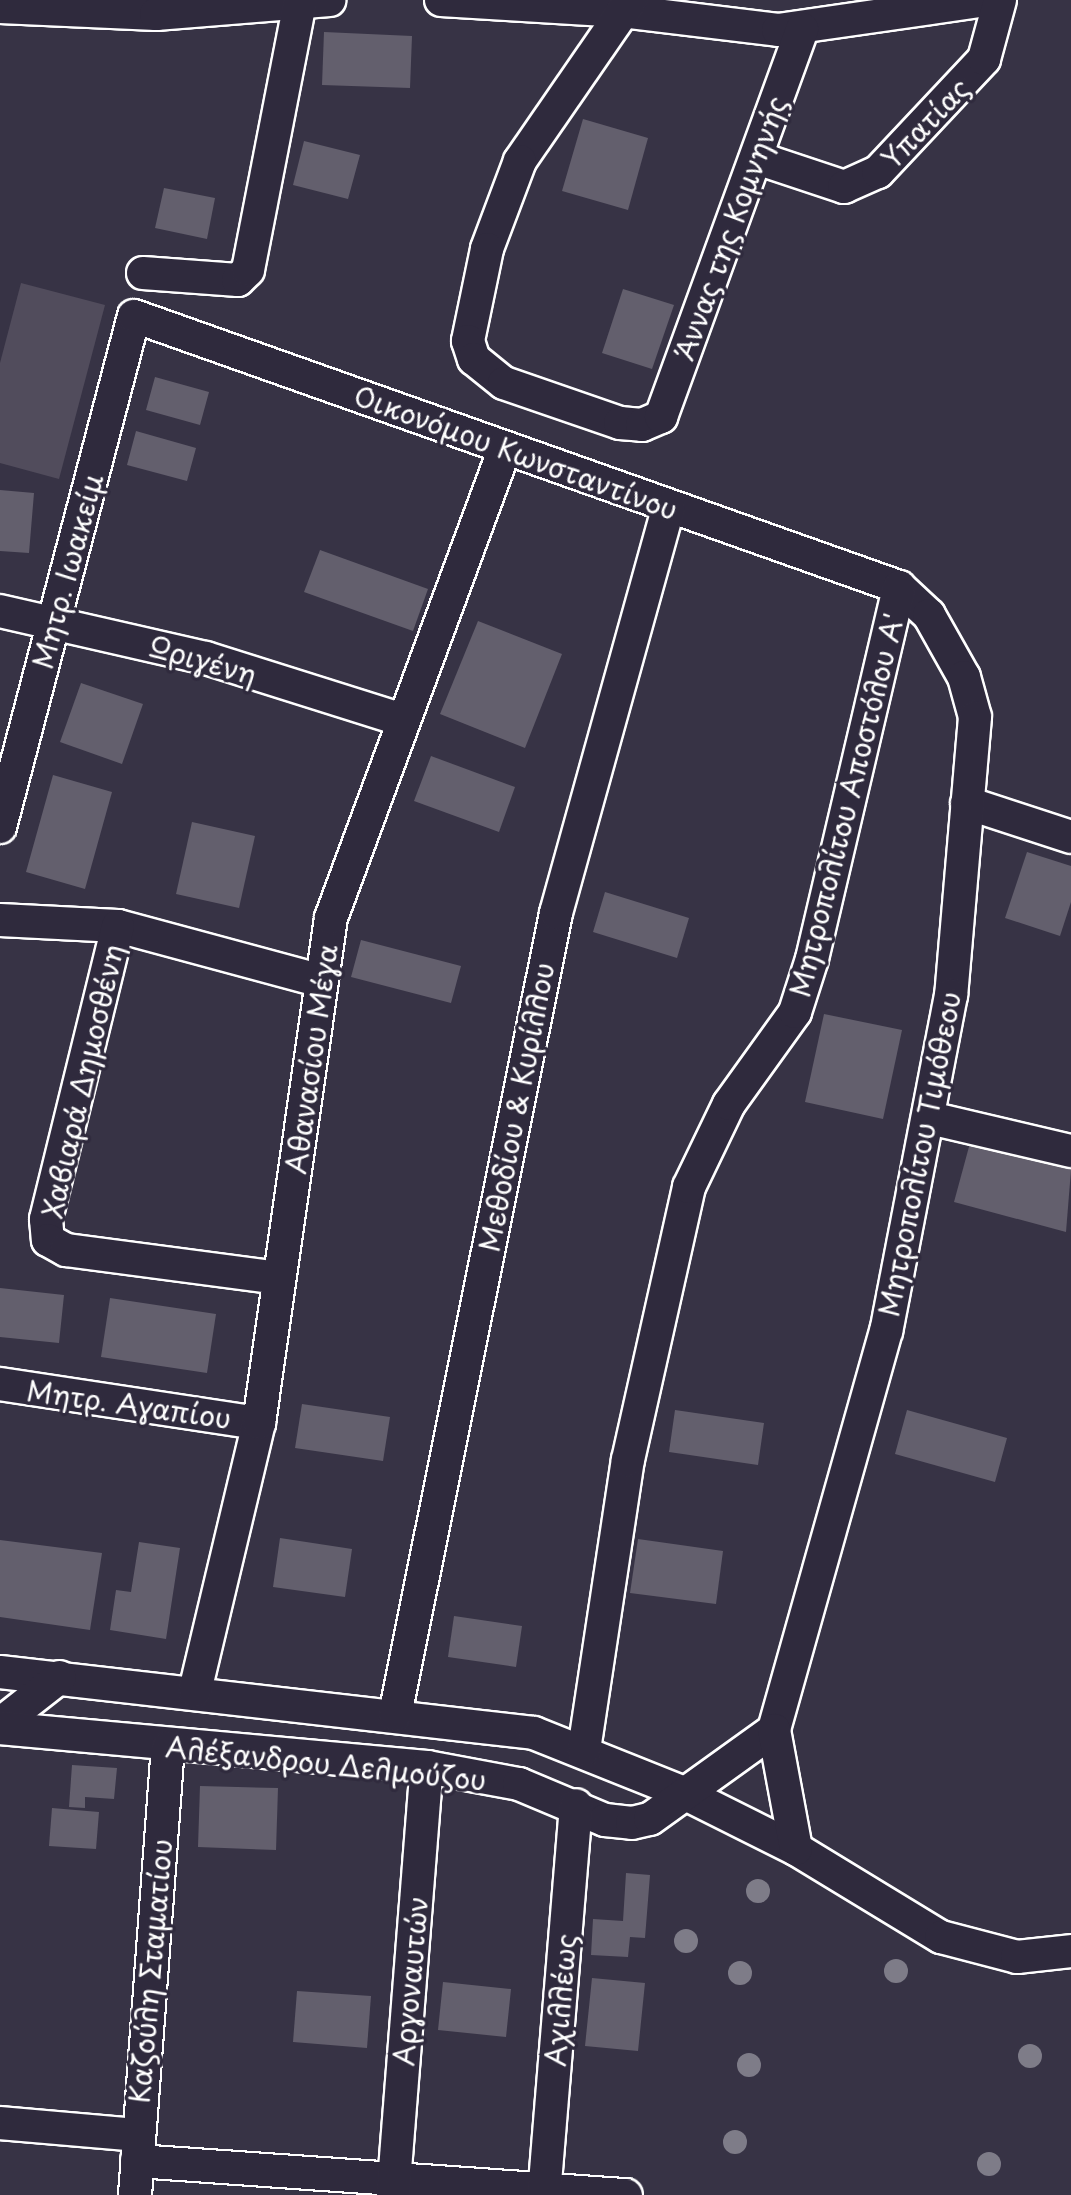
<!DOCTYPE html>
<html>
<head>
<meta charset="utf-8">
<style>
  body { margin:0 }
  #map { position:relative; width:1071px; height:2195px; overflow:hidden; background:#373345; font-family:"Playpen Sans",sans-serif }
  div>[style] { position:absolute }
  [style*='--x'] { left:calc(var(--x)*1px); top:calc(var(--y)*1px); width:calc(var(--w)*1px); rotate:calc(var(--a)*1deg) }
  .green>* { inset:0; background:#514c5c }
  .building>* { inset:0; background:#635f6d }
  .roads { filter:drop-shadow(2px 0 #fff) drop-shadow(-2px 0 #fff) drop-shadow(0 2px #fff) drop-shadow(0 -2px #fff) }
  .minor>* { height:32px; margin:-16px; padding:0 16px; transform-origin:16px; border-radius:16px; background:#2f2a3d }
  .trees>* { width:24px; height:24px; margin:-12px; border-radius:50%; background:#7e7c88 }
  span { translate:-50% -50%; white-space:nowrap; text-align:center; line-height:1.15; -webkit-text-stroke:7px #2f2a3d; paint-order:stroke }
  .street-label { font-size:28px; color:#fff }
</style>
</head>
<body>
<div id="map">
  <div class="green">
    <i style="clip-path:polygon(21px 283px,105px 305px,59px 479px,0 463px,0 363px)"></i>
  </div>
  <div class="building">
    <i style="clip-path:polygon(324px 32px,412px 36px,410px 88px,322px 85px)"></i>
    <i style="clip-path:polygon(583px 119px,648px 138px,628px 210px,562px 191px)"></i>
    <i style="clip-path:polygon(304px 141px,360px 155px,348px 199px,293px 185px)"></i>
    <i style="clip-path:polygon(164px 188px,215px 198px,207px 239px,155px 228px)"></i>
    <i style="clip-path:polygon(623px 289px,674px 305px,652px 369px,602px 353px)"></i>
    <i style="clip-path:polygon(155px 377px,209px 392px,200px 425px,146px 410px)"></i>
    <i style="clip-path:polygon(136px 431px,196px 448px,187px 481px,127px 465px)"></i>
    <i style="clip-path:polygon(0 490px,34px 493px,29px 553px,0 551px)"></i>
    <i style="clip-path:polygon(320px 550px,428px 589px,413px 631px,304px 592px)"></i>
    <i style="clip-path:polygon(478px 621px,562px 654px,525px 748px,440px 714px)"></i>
    <i style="clip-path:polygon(81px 683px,143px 704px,122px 764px,60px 742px)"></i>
    <i style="clip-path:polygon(431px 756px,515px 787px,499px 832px,414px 801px)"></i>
    <i style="clip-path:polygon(53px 775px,112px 792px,85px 889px,26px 872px)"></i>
    <i style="clip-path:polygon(192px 822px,255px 836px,239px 908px,176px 894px)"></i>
    <i style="clip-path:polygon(1027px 852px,1071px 866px,1071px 902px,1060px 936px,1005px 918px)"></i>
    <i style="clip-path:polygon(605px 892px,689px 918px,677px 958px,593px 932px)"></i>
    <i style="clip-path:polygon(361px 940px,461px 966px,451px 1003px,351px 977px)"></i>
    <i style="clip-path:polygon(824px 1014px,902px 1030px,883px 1119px,805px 1102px)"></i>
    <i style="clip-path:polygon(970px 1143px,1071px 1170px,1066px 1232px,954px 1202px)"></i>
    <i style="clip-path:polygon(0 1288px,64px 1295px,59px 1343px,0 1337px)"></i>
    <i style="clip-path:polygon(110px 1298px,216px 1314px,207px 1373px,101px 1357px)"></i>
    <i style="clip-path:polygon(302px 1404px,390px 1417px,383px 1461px,295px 1448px)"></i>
    <i style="clip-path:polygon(675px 1410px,764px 1423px,758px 1465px,669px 1452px)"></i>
    <i style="clip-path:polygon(907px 1410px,1007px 1438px,995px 1482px,895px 1454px)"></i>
    <i style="clip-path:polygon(280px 1538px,352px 1549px,345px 1597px,273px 1587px)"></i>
    <i style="clip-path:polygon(638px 1539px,723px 1551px,716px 1604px,630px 1593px)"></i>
    <i style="clip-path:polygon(0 1540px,102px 1553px,90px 1630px,0 1617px)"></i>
    <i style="clip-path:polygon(139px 1542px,180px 1548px,166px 1639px,110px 1630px,116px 1590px,131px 1592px)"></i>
    <i style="clip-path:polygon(454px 1616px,522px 1626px,516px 1667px,448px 1657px)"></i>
    <i style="clip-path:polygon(72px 1765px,117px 1768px,114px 1799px,85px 1797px,85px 1808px,69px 1807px)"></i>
    <i style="clip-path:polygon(200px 1786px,278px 1788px,276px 1850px,198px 1847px)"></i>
    <i style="clip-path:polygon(52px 1808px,99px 1812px,96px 1849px,49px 1846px)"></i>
    <i style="clip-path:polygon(626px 1873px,650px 1875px,645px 1938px,630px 1937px,628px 1957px,591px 1955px,593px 1919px,623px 1921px)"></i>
    <i style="clip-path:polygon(592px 1978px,645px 1983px,638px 2051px,585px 2046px)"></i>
    <i style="clip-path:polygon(443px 1982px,511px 1989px,506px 2037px,438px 2030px)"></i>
    <i style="clip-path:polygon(297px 1991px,371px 1996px,367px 2048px,293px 2042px)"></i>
  </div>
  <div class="roads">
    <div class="minor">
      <i style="--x:441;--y:0;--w:181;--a:3.5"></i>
      <i style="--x:622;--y:11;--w:157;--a:6.9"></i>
      <i style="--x:778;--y:30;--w:209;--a:-8.2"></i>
      <i style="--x:631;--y:0;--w:196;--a:124.6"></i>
      <i style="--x:520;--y:161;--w:94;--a:110.6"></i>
      <i style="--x:487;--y:249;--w:94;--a:101.7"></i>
      <i style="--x:468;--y:341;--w:19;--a:72"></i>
      <i style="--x:474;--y:359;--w:38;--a:39"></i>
      <i style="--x:504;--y:383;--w:123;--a:19"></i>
      <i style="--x:620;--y:423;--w:22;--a:5"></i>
      <i style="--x:642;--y:425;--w:21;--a:-23"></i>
      <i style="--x:661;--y:417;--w:413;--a:-70"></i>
      <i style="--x:0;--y:7;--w:156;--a:2.6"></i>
      <i style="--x:156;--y:14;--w:174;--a:-4.6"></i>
      <i style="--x:757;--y:158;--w:92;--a:18.4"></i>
      <i style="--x:844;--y:187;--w:37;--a:-24"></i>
      <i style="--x:878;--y:172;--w:155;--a:-46.8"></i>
      <i style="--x:984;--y:59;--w:61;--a:-74.8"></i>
      <i style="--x:143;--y:273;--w:95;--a:4.2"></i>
      <i style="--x:238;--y:280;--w:14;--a:-45"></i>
      <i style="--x:248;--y:270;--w:272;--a:-79"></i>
      <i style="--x:0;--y:611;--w:211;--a:12.9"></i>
      <i style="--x:206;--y:658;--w:207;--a:17.5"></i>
      <i style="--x:967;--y:803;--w:109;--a:18.1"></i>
      <i style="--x:0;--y:827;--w:528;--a:-75.31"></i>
      <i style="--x:134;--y:316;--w:812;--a:19.51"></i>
      <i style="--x:899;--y:587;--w:41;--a:43"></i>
      <i style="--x:929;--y:615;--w:71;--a:60.6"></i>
      <i style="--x:964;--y:677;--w:41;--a:74.6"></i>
      <i style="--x:975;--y:717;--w:279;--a:94.9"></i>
      <i style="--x:951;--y:995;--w:342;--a:100.9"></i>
      <i style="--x:886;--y:1331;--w:414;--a:105.7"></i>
      <i style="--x:0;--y:920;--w:118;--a:2.9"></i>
      <i style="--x:118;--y:926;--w:211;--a:15.1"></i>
      <i style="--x:118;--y:926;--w:302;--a:103.8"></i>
      <i style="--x:46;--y:1219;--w:21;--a:85"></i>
      <i style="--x:48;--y:1240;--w:21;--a:29"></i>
      <i style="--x:66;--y:1250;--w:215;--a:7.5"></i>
      <i style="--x:930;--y:1118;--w:145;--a:13.2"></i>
      <i style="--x:0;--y:1384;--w:262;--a:8.6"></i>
      <i style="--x:0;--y:1672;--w:537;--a:6.52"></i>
      <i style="--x:534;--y:1733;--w:162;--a:21.8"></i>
      <i style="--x:684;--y:1793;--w:125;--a:26.6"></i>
      <i style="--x:796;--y:1849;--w:170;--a:31.3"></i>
      <i style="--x:941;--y:1937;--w:79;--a:14.7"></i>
      <i style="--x:1017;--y:1957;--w:54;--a:-6.3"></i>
      <i style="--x:195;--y:1691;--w:276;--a:-76.6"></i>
      <i style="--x:259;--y:1423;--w:510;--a:-81.89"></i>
      <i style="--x:331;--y:918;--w:501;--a:-69.68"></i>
      <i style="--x:395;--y:1715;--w:818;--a:-78.65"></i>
      <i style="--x:556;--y:913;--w:422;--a:-74.5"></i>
      <i style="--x:0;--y:1724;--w:76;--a:-38.1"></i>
      <i style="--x:0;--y:1728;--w:429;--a:5.2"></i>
      <i style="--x:427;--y:1767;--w:94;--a:10.5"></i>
      <i style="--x:519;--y:1784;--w:93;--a:22.7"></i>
      <i style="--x:605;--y:1820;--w:27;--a:6"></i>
      <i style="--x:632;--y:1823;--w:18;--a:-13"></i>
      <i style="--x:650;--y:1819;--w:153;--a:-35.7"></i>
      <i style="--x:774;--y:1730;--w:121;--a:79.5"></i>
      <i style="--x:584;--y:1750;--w:293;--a:-81.4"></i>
      <i style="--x:628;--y:1460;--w:280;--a:-77.4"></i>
      <i style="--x:689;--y:1187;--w:92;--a:-64.3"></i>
      <i style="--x:729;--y:1104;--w:113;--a:-54.3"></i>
      <i style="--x:795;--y:1012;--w:56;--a:-72.2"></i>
      <i style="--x:812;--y:959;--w:382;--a:-76.8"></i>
      <i style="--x:0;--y:2123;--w:138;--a:5"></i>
      <i style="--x:137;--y:2161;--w:490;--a:4"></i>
      <i style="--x:135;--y:2195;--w:449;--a:-85.8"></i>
      <i style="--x:393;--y:2195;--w:429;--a:-85.5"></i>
      <i style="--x:544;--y:2195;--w:391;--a:-85.3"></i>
    </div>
  </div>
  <div class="trees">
    <i style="left:758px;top:1891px"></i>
    <i style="left:686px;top:1941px"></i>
    <i style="left:896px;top:1971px"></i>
    <i style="left:740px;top:1973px"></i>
    <i style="left:1030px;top:2056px"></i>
    <i style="left:749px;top:2065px"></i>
    <i style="left:735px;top:2142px"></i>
    <i style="left:989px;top:2164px"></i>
  </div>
  <div class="street-label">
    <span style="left:925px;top:123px;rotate:-46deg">Υπατίας</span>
    <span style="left:730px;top:228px;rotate:-70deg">Άννας της Κομνηνής</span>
    <span style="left:516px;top:452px;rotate:20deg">Οικονόμου Κωνσταντίνου</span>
    <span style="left:67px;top:571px;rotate:-75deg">Μητρ. Ιωακείμ</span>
    <span style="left:203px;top:660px;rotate:16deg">Ωριγένη</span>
    <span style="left:846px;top:805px;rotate:-76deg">Μητροπολίτου Αποστόλου Α'</span>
    <span style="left:311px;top:1059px;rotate:-82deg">Αθανασίου Μέγα</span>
    <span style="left:82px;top:1081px;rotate:-77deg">Χαβιαρά Δημοσθένη</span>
    <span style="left:516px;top:1107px;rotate:-79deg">Μεθοδίου &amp; Κυρίλλου</span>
    <span style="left:919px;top:1154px;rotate:-79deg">Μητροπολίτου Τιμόθεου</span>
    <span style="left:129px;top:1404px;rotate:8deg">Μητρ. Αγαπίου</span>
    <span style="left:326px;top:1763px;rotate:6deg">Αλέξανδρου Δελμούζου</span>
    <span style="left:150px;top:1971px;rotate:-85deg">Καζούλη Σταματίου</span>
    <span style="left:410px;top:1981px;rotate:-85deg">Αργοναυτών</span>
    <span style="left:560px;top:2000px;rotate:-85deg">Αχιλλέως</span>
  </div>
</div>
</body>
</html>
